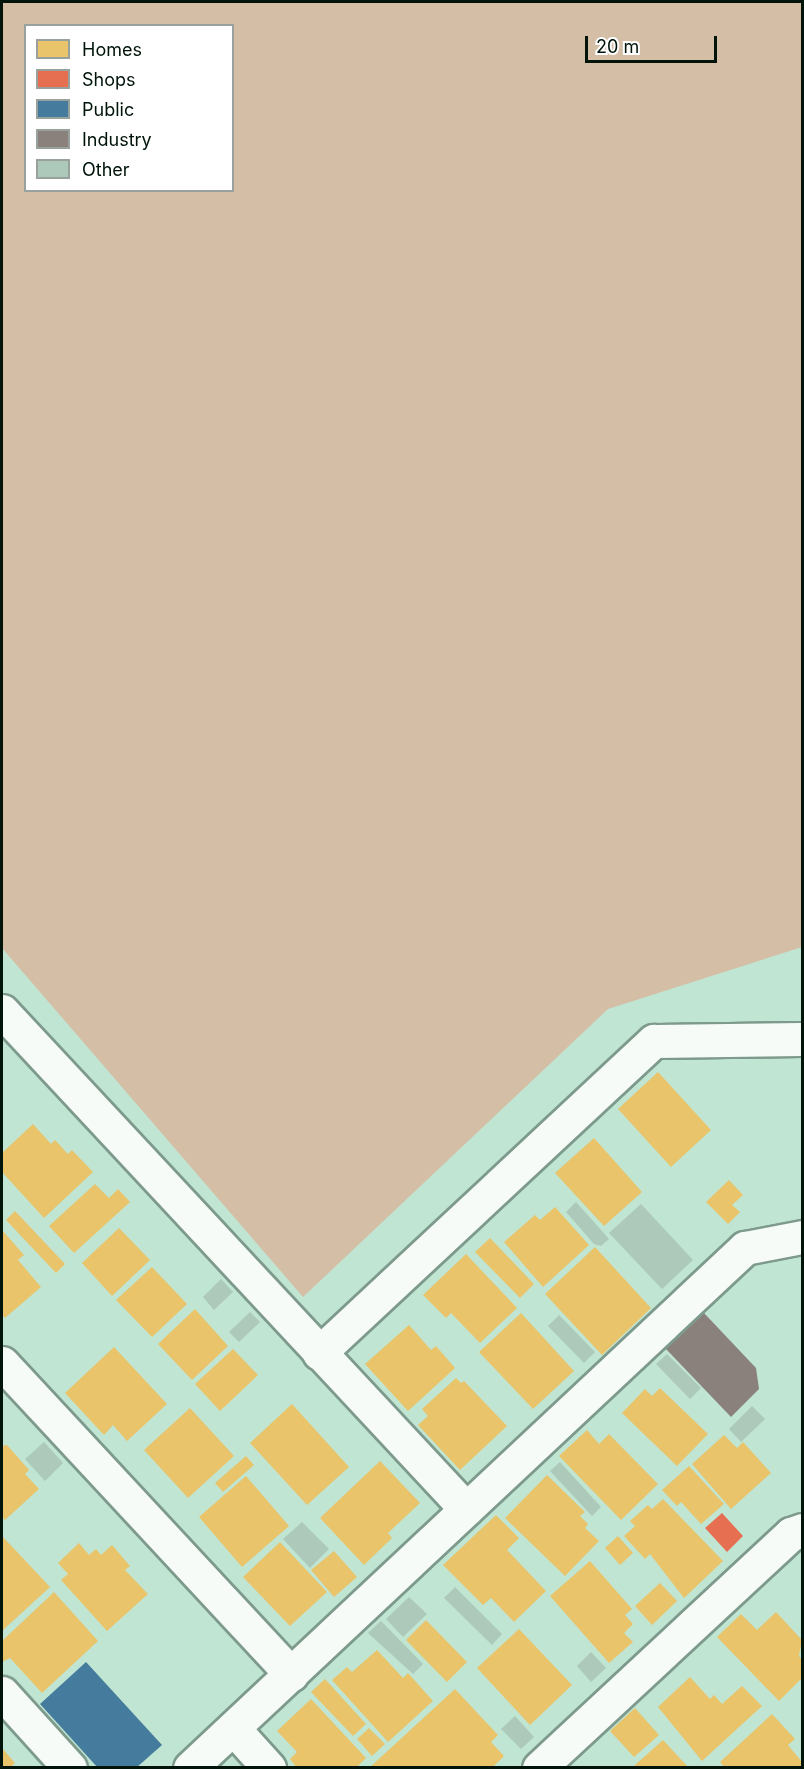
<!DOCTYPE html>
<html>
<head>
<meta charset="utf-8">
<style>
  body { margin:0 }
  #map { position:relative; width:804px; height:1769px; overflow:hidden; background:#c0e5d2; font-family:Inter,sans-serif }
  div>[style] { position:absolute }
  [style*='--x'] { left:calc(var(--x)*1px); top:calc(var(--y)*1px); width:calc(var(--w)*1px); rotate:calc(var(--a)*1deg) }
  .green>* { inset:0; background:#d5bea6 }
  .homes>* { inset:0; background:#e9c46a }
  .shops>* { inset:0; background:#e76f51 }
  .public>* { inset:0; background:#457b9d }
  .industry>* { inset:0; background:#8a817c }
  .building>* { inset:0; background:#acc9ba }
  .roads { filter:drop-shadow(2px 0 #7d9a8c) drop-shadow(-2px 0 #7d9a8c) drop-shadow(0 2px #7d9a8c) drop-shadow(0 -2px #7d9a8c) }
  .minor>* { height:33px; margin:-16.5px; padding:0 16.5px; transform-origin:16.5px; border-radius:16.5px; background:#f6fbf8 }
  span { translate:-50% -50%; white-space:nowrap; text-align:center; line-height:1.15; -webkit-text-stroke:6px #fff; paint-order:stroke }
  .frame { position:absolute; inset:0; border:3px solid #001409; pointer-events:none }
  .legend { position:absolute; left:24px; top:24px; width:210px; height:168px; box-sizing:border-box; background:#fff; border:2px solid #99a19d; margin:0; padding:8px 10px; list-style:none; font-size:18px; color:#001409 }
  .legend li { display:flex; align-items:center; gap:12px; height:30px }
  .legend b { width:30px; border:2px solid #99a19d }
  .scale { position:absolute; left:585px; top:36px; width:132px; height:27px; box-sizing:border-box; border:3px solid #001409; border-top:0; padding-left:8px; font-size:18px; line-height:21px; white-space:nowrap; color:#001409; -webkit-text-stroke:4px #fff; paint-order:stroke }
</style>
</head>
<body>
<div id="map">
  <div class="green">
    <i style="clip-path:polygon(evenodd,2px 2px,802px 2px,802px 947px,608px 1009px,303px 1297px,2px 948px,2px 2px,26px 26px,232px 26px,232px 190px,26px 190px,26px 26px)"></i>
  </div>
  <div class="homes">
    <i style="clip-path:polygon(658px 1072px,711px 1130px,671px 1167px,618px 1109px)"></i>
    <i style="clip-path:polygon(33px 1124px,51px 1144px,55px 1140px,68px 1154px,72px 1150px,93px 1172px,44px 1218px,2px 1172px,2px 1153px)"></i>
    <i style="clip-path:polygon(594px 1138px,642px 1192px,604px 1226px,555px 1173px)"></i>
    <i style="clip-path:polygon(729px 1180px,743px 1195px,732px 1205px,740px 1212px,728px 1224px,706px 1202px)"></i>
    <i style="clip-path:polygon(95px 1184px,109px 1198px,118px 1189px,130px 1202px,74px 1253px,49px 1226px)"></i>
    <i style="clip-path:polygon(555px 1207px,589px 1245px,543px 1287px,504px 1242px,535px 1215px,540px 1220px)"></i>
    <i style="clip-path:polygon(15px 1211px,65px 1264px,56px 1273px,6px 1220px)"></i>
    <i style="clip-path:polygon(119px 1228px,150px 1260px,112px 1296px,82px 1263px)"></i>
    <i style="clip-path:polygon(2px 1230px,24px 1255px,18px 1260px,41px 1287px,5px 1318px,2px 1314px)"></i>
    <i style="clip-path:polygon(490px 1238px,534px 1284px,520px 1298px,475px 1252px)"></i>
    <i style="clip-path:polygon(595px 1247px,651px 1308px,602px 1355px,545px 1294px)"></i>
    <i style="clip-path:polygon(466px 1254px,517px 1308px,480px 1343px,451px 1313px,446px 1318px,423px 1295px)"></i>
    <i style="clip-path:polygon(152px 1267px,187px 1304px,152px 1337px,116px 1300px)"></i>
    <i style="clip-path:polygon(195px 1309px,228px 1346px,192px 1380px,158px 1344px)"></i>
    <i style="clip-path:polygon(521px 1313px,574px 1371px,533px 1409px,479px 1352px)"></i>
    <i style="clip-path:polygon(409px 1325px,431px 1350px,436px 1346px,455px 1368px,408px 1411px,365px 1364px)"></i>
    <i style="clip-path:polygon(114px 1347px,167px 1404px,127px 1441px,113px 1425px,104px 1435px,65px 1393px)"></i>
    <i style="clip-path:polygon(233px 1349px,258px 1375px,220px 1411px,195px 1384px)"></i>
    <i style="clip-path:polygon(456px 1378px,461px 1383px,464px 1381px,507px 1426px,460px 1470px,418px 1425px,428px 1416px,422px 1409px)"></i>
    <i style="clip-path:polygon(660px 1388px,708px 1434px,677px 1466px,622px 1413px,645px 1389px,652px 1396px)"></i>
    <i style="clip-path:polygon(292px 1404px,349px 1467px,307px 1505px,250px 1443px)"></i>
    <i style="clip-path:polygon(190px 1408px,234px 1456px,188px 1498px,144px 1450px)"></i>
    <i style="clip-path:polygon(587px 1430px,599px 1444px,609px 1434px,658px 1484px,621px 1520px,559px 1456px)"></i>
    <i style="clip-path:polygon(724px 1435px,737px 1448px,743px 1442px,771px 1473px,731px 1509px,692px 1464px)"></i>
    <i style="clip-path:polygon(7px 1445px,29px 1470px,25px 1474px,39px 1489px,5px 1520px,2px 1516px,2px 1446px)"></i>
    <i style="clip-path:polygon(246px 1456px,254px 1465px,223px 1492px,215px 1483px)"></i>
    <i style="clip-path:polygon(380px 1461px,420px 1503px,388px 1533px,392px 1538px,364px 1565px,320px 1518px)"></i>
    <i style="clip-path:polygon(689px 1466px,724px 1504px,701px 1524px,681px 1502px,677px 1506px,662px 1490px)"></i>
    <i style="clip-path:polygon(547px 1475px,585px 1512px,580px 1516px,588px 1524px,585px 1528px,599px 1541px,565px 1576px,505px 1518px)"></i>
    <i style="clip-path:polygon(246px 1476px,289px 1526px,242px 1567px,199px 1517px)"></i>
    <i style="clip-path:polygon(663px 1499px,723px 1561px,684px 1598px,650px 1554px,645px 1559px,624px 1536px,635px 1526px,630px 1521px,648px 1505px,652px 1509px)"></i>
    <i style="clip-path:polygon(496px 1515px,519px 1538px,507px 1550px,546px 1591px,514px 1622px,491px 1598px,483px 1605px,443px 1565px)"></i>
    <i style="clip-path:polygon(618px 1536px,633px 1553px,620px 1565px,605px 1548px)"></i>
    <i style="clip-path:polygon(3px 1537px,50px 1587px,2px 1631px,2px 1538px)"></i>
    <i style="clip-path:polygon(280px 1542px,327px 1592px,290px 1626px,243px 1577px)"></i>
    <i style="clip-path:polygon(79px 1543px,89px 1555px,96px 1549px,101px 1555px,112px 1545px,130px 1566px,125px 1570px,148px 1594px,107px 1631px,61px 1580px,68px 1574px,58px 1563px)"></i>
    <i style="clip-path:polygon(334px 1551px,357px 1577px,334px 1597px,311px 1570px)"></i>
    <i style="clip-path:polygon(590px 1561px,632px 1609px,625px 1615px,633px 1624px,624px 1633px,633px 1642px,609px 1663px,550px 1596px)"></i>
    <i style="clip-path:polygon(660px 1583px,677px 1601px,652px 1625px,635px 1606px)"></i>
    <i style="clip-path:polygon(54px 1592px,98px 1641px,42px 1693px,10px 1658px,2px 1662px,2px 1641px)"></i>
    <i style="clip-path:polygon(776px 1612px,802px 1640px,799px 1656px,802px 1660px,802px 1678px,779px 1701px,717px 1637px,741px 1614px,757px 1630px)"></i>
    <i style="clip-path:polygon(426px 1620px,467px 1662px,447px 1682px,406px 1640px)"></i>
    <i style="clip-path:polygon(519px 1629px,572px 1685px,530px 1725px,477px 1668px)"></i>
    <i style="clip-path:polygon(377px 1650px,403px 1678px,408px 1673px,433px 1701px,388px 1742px,332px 1680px,347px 1667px,352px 1672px)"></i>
    <i style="clip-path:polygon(690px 1677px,710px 1699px,714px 1695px,722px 1704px,742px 1686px,762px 1706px,702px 1761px,658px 1707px)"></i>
    <i style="clip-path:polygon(325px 1679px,366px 1724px,353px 1736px,311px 1692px)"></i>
    <i style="clip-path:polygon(455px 1689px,498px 1735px,491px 1742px,504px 1756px,492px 1768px,369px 1768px)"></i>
    <i style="clip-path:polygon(311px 1699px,366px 1758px,356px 1768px,297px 1768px,290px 1759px,297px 1752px,277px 1731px)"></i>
    <i style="clip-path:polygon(635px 1708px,659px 1735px,634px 1757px,610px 1731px)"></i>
    <i style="clip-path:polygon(772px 1714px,795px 1739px,788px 1745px,802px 1762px,802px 1768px,725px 1768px,720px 1762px)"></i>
    <i style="clip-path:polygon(369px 1728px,385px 1744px,372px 1756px,357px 1739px)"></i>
    <i style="clip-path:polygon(663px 1740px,689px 1768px,637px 1768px,635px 1765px)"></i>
    <i style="clip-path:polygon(2px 1748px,15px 1763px,10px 1768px,2px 1768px)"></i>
  </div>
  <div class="shops">
    <i style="clip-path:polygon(722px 1513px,743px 1536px,727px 1552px,705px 1528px)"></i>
  </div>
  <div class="public">
    <i style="clip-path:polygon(86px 1662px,162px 1745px,136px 1768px,98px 1768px,40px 1704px)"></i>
  </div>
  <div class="industry">
    <i style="clip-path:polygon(704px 1313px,756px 1368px,759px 1389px,731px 1417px,666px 1349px)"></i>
  </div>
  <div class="building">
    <i style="clip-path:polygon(576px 1202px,609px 1239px,601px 1246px,594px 1244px,566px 1212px)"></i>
    <i style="clip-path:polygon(641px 1204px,693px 1260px,662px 1289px,609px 1233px)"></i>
    <i style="clip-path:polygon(221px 1279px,233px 1292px,214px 1310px,203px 1297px)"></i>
    <i style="clip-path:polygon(250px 1312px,260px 1322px,239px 1342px,229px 1332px)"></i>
    <i style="clip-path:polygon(559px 1315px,595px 1352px,584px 1363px,548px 1326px)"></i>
    <i style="clip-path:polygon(667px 1354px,701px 1388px,690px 1399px,656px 1364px)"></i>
    <i style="clip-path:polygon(752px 1406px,765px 1419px,741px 1442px,729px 1429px)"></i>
    <i style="clip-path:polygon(44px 1442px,63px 1463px,45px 1481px,25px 1459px)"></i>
    <i style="clip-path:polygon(560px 1462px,601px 1507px,592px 1516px,550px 1471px)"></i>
    <i style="clip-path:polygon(302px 1522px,329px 1549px,310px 1568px,283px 1539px)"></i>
    <i style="clip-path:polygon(455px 1587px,502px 1634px,492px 1645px,444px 1598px)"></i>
    <i style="clip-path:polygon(409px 1597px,427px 1614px,403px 1637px,386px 1619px)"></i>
    <i style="clip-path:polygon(381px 1621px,423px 1664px,413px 1674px,368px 1633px)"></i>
    <i style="clip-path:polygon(591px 1652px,606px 1668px,591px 1682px,577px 1666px)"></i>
    <i style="clip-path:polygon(515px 1716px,534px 1737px,521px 1749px,501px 1729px)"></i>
  </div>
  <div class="roads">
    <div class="minor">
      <i style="--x:2;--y:1011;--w:681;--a:47.02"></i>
      <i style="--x:319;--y:1353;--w:458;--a:-43"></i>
      <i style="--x:654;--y:1041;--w:148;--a:-0.8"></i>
      <i style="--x:2;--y:1363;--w:425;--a:47.1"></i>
      <i style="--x:2;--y:1693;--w:101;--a:47.8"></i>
      <i style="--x:233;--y:1728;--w:54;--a:48"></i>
      <i style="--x:190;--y:1768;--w:761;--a:-43.14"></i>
      <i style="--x:745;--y:1248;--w:58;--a:-10.9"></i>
      <i style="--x:539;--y:1768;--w:344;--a:-42.9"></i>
      <i style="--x:791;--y:1534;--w:12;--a:-20"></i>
    </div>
  </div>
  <div class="frame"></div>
  <ul class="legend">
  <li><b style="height:16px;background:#e9c46a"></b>Homes</li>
  <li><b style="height:16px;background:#e76f51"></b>Shops</li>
  <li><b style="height:16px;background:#457b9d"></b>Public</li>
  <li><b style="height:16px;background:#8a817c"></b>Industry</li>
  <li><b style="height:16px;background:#acc9ba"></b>Other</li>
  </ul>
  <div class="scale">20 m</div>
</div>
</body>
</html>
